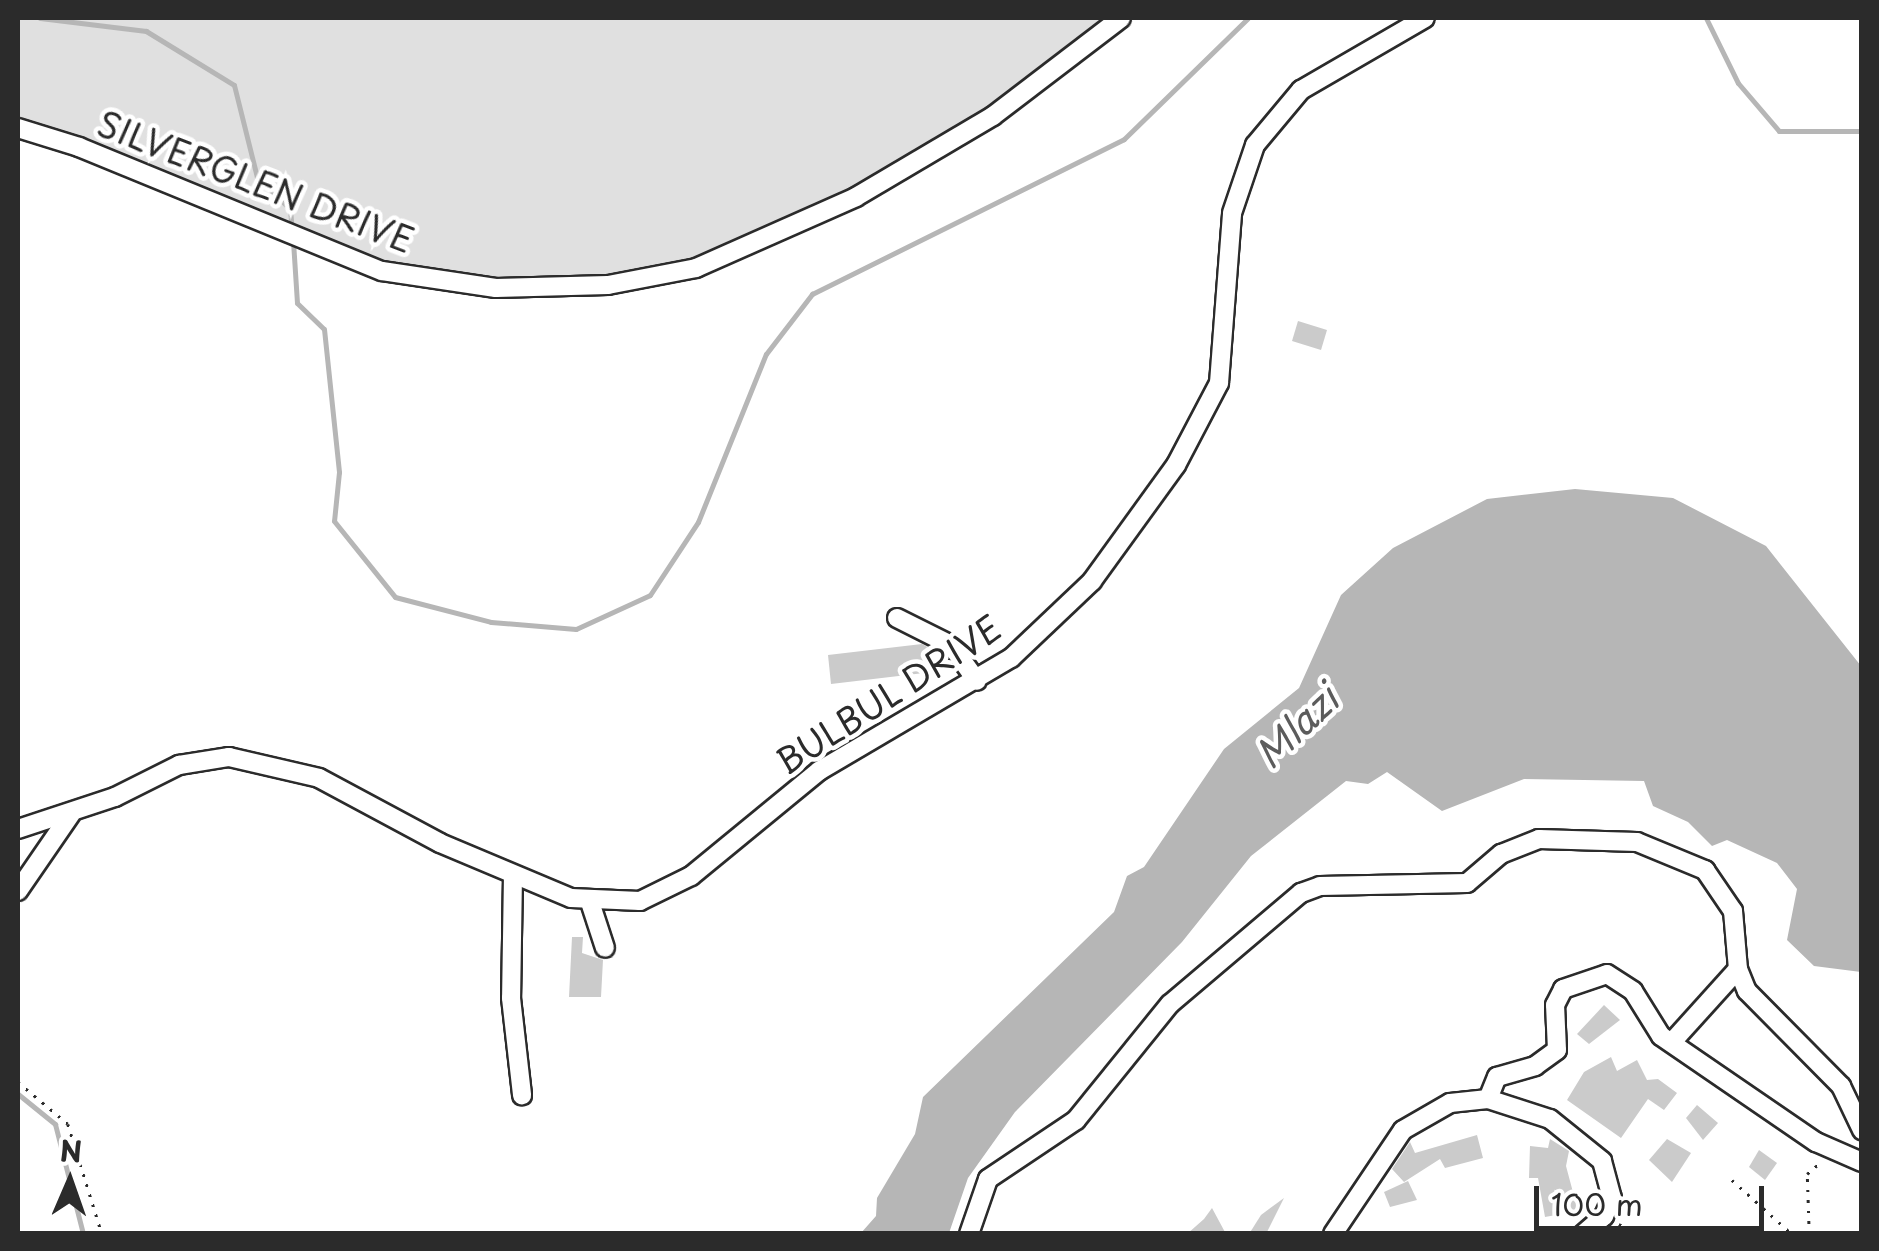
<!DOCTYPE html>
<html>
<head>
<meta charset="utf-8">
<style>
  body { margin:0 }
  #map { position:relative; width:1879px; height:1251px; overflow:hidden; background:#fff; font-family:"Playpen Sans",sans-serif }
  div>[style] { position:absolute }
  [style*='--x'] { left:calc(var(--x)*1px); top:calc(var(--y)*1px); width:calc(var(--w)*1px); rotate:calc(var(--a)*1deg) }
  .green>* { inset:0; background:#e0e0e0 }
  .water>* { inset:0; background:#b6b6b6 }
  .stream>* { height:5px; margin:-2.5px; padding:0 2.5px; transform-origin:2.5px; border-radius:2.5px; background:#b6b6b6 }
  .building>* { inset:0; background:#cbcbcb }
  .path>* { height:2.5px; margin-top:-1.25px; transform-origin:0; background:repeating-linear-gradient(90deg,#2b2b2b 0 2.5px,transparent 0 10.5px) }
  .roads { filter:drop-shadow(2px 0 #2b2b2b) drop-shadow(-2px 0 #2b2b2b) drop-shadow(0 2px #2b2b2b) drop-shadow(0 -2px #2b2b2b) }
  .minor>* { height:18px; margin:-9px; padding:0 9px; transform-origin:9px; border-radius:9px; background:#fff }
  span { translate:-50% -50%; white-space:nowrap; text-align:center; line-height:1.15; -webkit-text-stroke:9px #fff; paint-order:stroke }
  .street-label { font-size:35px; color:#2b2b2b }
  .water-label { font-size:38px; color:#5c5c5c; font-style:italic }
  .frame { position:absolute; inset:0; border:20px solid #2b2b2b; pointer-events:none }
  .north { position:absolute; left:20px; top:1131px; width:100px; height:100px; -webkit-text-stroke:8px #fff; paint-order:stroke; rotate:2deg; font-size:28px; font-weight:700; line-height:40px; text-align:center; color:#2b2b2b }
  .north::after { content:''; display:block; margin:auto; width:35px; height:45px; background:#2b2b2b; clip-path:polygon(50% 0,100% 100%,50% 72%,0 100%) }
  .scale { position:absolute; left:1534px; top:1186px; width:230px; height:45px; box-sizing:border-box; border:5px solid #2b2b2b; border-top:0; padding-left:12px; font-size:30px; line-height:35px; white-space:nowrap; color:#2b2b2b; -webkit-text-stroke:8px #fff; paint-order:stroke }
</style>
</head>
<body>
<div id="map">
  <div class="green">
    <i style="clip-path:polygon(18px 18px,1118px 18px,993px 115px,731px 254px,566px 287px,403px 273px,18px 127px)"></i>
  </div>
  <div class="water">
    <i style="clip-path:polygon(1575px 489px,1673px 498px,1766px 546px,1861px 666px,1861px 972px,1814px 966px,1787px 940px,1797px 889px,1777px 863px,1727px 840px,1712px 846px,1688px 822px,1653px 806px,1644px 781px,1524px 779px,1442px 811px,1387px 772px,1368px 784px,1346px 781px,1251px 856px,1182px 942px,1015px 1112px,968px 1178px,949px 1233px,861px 1233px,876px 1216px,877px 1198px,915px 1134px,923px 1097px,1114px 912px,1127px 876px,1144px 867px,1224px 749px,1299px 688px,1341px 595px,1393px 548px,1487px 499px)"></i>
  </div>
  <div class="stream">
    <i style="--x:40;--y:18;--w:107;--a:7"></i>
    <i style="--x:146;--y:31;--w:103;--a:31.5"></i>
    <i style="--x:234;--y:85;--w:95;--a:76"></i>
    <i style="--x:257;--y:177;--w:46;--a:44.1"></i>
    <i style="--x:290;--y:209;--w:21;--a:85"></i>
    <i style="--x:1706;--y:18;--w:72;--a:63.8"></i>
    <i style="--x:1738;--y:83;--w:63;--a:49.5"></i>
    <i style="--x:1779;--y:131;--w:83;--a:0"></i>
    <i style="--x:293;--y:241;--w:62;--a:86.3"></i>
    <i style="--x:297;--y:303;--w:37;--a:44"></i>
    <i style="--x:324;--y:329;--w:144;--a:84"></i>
    <i style="--x:339;--y:472;--w:49;--a:95.8"></i>
    <i style="--x:334;--y:521;--w:97;--a:51.2"></i>
    <i style="--x:395;--y:597;--w:99;--a:14.6"></i>
    <i style="--x:491;--y:622;--w:85;--a:4.7"></i>
    <i style="--x:576;--y:629;--w:81;--a:-24.7"></i>
    <i style="--x:650;--y:595;--w:87;--a:-56.7"></i>
    <i style="--x:698;--y:522;--w:181;--a:-68"></i>
    <i style="--x:766;--y:354;--w:76;--a:-52.5"></i>
    <i style="--x:812;--y:294;--w:348;--a:-26.4"></i>
    <i style="--x:1124;--y:139;--w:173;--a:-44.3"></i>
    <i style="--x:18;--y:1094;--w:48;--a:39"></i>
    <i style="--x:55;--y:1124;--w:114;--a:75.7"></i>
  </div>
  <div class="building">
    <i style="clip-path:polygon(1298px 321px,1327px 330px,1321px 350px,1292px 341px)"></i>
    <i style="clip-path:polygon(922px 644px,931px 649px,933px 663px,924px 673px,831px 684px,828px 655px)"></i>
    <i style="clip-path:polygon(572px 937px,583px 937px,582px 953px,603px 960px,601px 997px,569px 997px)"></i>
    <i style="clip-path:polygon(1604px 1005px,1620px 1020px,1589px 1044px,1577px 1034px)"></i>
    <i style="clip-path:polygon(1611px 1057px,1617px 1071px,1637px 1060px,1647px 1080px,1658px 1079px,1677px 1093px,1664px 1110px,1648px 1099px,1621px 1138px,1567px 1100px,1584px 1072px)"></i>
    <i style="clip-path:polygon(1697px 1105px,1718px 1123px,1703px 1140px,1686px 1118px)"></i>
    <i style="clip-path:polygon(1477px 1135px,1483px 1158px,1445px 1168px,1440px 1159px,1404px 1182px,1392px 1169px,1410px 1142px,1415px 1153px)"></i>
    <i style="clip-path:polygon(1550px 1139px,1569px 1151px,1566px 1166px,1578px 1211px,1545px 1217px,1538px 1178px,1529px 1178px,1530px 1146px,1548px 1148px)"></i>
    <i style="clip-path:polygon(1667px 1139px,1691px 1153px,1672px 1182px,1649px 1160px)"></i>
    <i style="clip-path:polygon(1759px 1150px,1777px 1163px,1765px 1180px,1749px 1167px)"></i>
    <i style="clip-path:polygon(1408px 1181px,1417px 1200px,1390px 1207px,1384px 1192px)"></i>
    <i style="clip-path:polygon(1284px 1198px,1266px 1234px,1249px 1234px,1261px 1215px)"></i>
    <i style="clip-path:polygon(1212px 1208px,1226px 1234px,1187px 1234px,1204px 1219px)"></i>
  </div>
  <div class="path">
    <i style="--x:18;--y:1082;--w:65;--a:40"></i>
    <i style="--x:68;--y:1124;--w:115;--a:72.8"></i>
    <i style="--x:1732;--y:1180;--w:81;--a:42"></i>
    <i style="--x:1619;--y:1224;--w:21;--a:28"></i>
    <i style="--x:1809;--y:1234;--w:60;--a:-91.9"></i>
    <i style="--x:1807;--y:1174;--w:18;--a:-41"></i>
  </div>
  <div class="roads">
    <div class="minor">
      <i style="--x:18;--y:128;--w:64;--a:17.3"></i>
      <i style="--x:79;--y:147;--w:327;--a:22.3"></i>
      <i style="--x:382;--y:271;--w:115;--a:8.5"></i>
      <i style="--x:496;--y:288;--w:112;--a:-1.5"></i>
      <i style="--x:608;--y:285;--w:90;--a:-10.9"></i>
      <i style="--x:696;--y:268;--w:175;--a:-23.9"></i>
      <i style="--x:856;--y:197;--w:159;--a:-30.6"></i>
      <i style="--x:993;--y:116;--w:161;--a:-37.4"></i>
      <i style="--x:897;--y:618;--w:60;--a:26.6"></i>
      <i style="--x:951;--y:645;--w:44;--a:54.2"></i>
      <i style="--x:18;--y:829;--w:102;--a:-18.3"></i>
      <i style="--x:115;--y:797;--w:72;--a:-26.6"></i>
      <i style="--x:179;--y:765;--w:51;--a:-9.1"></i>
      <i style="--x:229;--y:757;--w:92;--a:13.1"></i>
      <i style="--x:319;--y:778;--w:137;--a:28.2"></i>
      <i style="--x:440;--y:843;--w:142;--a:22.8"></i>
      <i style="--x:571;--y:898;--w:69;--a:2.5"></i>
      <i style="--x:640;--y:901;--w:57;--a:-26.1"></i>
      <i style="--x:691;--y:876;--w:166;--a:-39.4"></i>
      <i style="--x:819;--y:771;--w:223;--a:-30.5"></i>
      <i style="--x:1011;--y:658;--w:112;--a:-43.5"></i>
      <i style="--x:1092;--y:581;--w:143;--a:-54.1"></i>
      <i style="--x:1176;--y:465;--w:93;--a:-62.3"></i>
      <i style="--x:1219;--y:383;--w:170;--a:-85.6"></i>
      <i style="--x:1232;--y:213;--w:72;--a:-71.3"></i>
      <i style="--x:1255;--y:145;--w:72;--a:-50.1"></i>
      <i style="--x:1301;--y:90;--w:143;--a:-30.1"></i>
      <i style="--x:513;--y:875;--w:123;--a:90.9"></i>
      <i style="--x:511;--y:998;--w:98;--a:83.5"></i>
      <i style="--x:18;--y:891;--w:93;--a:-55.5"></i>
      <i style="--x:590;--y:902;--w:48;--a:71.9"></i>
      <i style="--x:1672;--y:1042;--w:98;--a:-47.9"></i>
      <i style="--x:1488;--y:1099;--w:24;--a:-68"></i>
      <i style="--x:1497;--y:1077;--w:40;--a:-16"></i>
      <i style="--x:1535;--y:1066;--w:27;--a:-36"></i>
      <i style="--x:1557;--y:1050;--w:45;--a:-92.5"></i>
      <i style="--x:1555;--y:1005;--w:18;--a:-63"></i>
      <i style="--x:1563;--y:989;--w:46;--a:-18.8"></i>
      <i style="--x:1607;--y:974;--w:31;--a:33"></i>
      <i style="--x:1633;--y:991;--w:53;--a:58.1"></i>
      <i style="--x:1661;--y:1036;--w:188;--a:34.4"></i>
      <i style="--x:1816;--y:1142;--w:50;--a:23.5"></i>
      <i style="--x:969;--y:1234;--w:58;--a:-70.9"></i>
      <i style="--x:988;--y:1179;--w:106;--a:-33.8"></i>
      <i style="--x:1076;--y:1120;--w:149;--a:-51"></i>
      <i style="--x:1170;--y:1004;--w:172;--a:-40.3"></i>
      <i style="--x:1301;--y:893;--w:20;--a:-20"></i>
      <i style="--x:1320;--y:886;--w:147;--a:-1.2"></i>
      <i style="--x:1467;--y:883;--w:45;--a:-40.5"></i>
      <i style="--x:1501;--y:854;--w:41;--a:-21.5"></i>
      <i style="--x:1539;--y:839;--w:98;--a:1.8"></i>
      <i style="--x:1637;--y:842;--w:74;--a:22.4"></i>
      <i style="--x:1705;--y:870;--w:50;--a:55.7"></i>
      <i style="--x:1733;--y:911;--w:58;--a:85.1"></i>
      <i style="--x:1738;--y:969;--w:24;--a:68"></i>
      <i style="--x:1747;--y:991;--w:134;--a:45.3"></i>
      <i style="--x:1841;--y:1086;--w:49;--a:64.5"></i>
      <i style="--x:1333;--y:1234;--w:125;--a:-56.1"></i>
      <i style="--x:1403;--y:1130;--w:54;--a:-29.9"></i>
      <i style="--x:1450;--y:1103;--w:38;--a:-6"></i>
      <i style="--x:1488;--y:1099;--w:65;--a:17.9"></i>
      <i style="--x:1550;--y:1119;--w:67;--a:38.9"></i>
      <i style="--x:1602;--y:1161;--w:38;--a:75"></i>
      <i style="--x:1612;--y:1198;--w:20;--a:114"></i>
      <i style="--x:1604;--y:1216;--w:28;--a:139"></i>
    </div>
  </div>
  <div class="street-label">
    <span style="left:256px;top:181px;rotate:21deg">SILVERGLEN DRIVE</span>
    <span style="left:888px;top:694px;rotate:-33deg">BULBUL DRIVE</span>
  </div>
  <div class="water-label">
    <span style="left:1296px;top:726px;rotate:-44deg">Mlazi</span>
  </div>
  <div class="frame"></div>
  <div class="north">N</div>
  <div class="scale">100 m</div>
</div>
</body>
</html>
